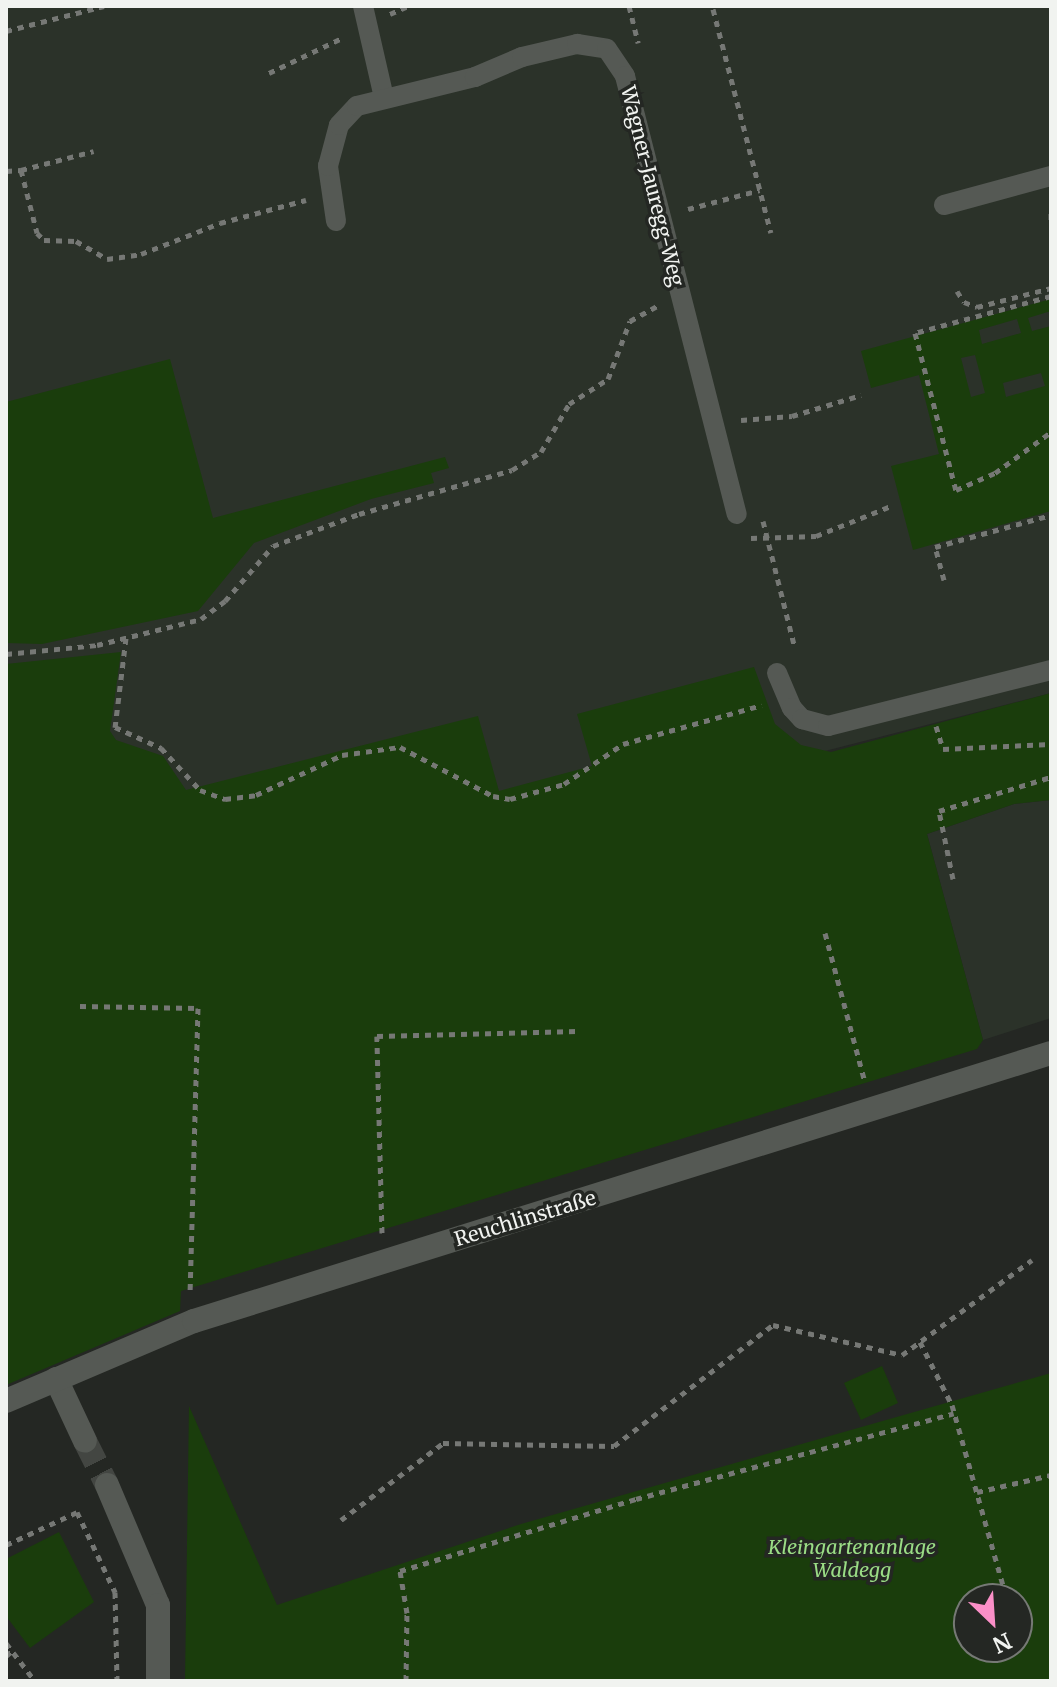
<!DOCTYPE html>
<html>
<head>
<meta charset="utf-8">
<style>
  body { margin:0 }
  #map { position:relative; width:1057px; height:1687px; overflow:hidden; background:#242723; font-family:Merriweather,serif }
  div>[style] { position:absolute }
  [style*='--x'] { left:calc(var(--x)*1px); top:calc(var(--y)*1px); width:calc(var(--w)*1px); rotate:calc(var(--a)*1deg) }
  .built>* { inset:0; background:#2b3229 }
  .green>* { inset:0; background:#1a3d0c }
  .street-tunnel>* { height:24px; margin-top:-12px; transform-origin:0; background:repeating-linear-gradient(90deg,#434642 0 24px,transparent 0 36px) }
  .path>* { height:5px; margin-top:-2.5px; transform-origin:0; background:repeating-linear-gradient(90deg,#767875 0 6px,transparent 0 12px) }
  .lane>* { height:20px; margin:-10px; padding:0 10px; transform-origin:10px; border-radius:10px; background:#555954 }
  .street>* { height:24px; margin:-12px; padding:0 12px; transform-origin:12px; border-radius:12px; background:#555954 }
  span { translate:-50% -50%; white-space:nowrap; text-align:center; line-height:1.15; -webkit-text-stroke:7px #242723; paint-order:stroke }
  .street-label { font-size:20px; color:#f1f3f0 }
  .park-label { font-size:20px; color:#9adc85; font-style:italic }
  .frame { position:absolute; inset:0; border:8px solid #f1f3f0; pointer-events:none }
  .north { position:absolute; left:953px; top:1583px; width:80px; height:80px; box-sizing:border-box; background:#242723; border:2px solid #767975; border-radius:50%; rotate:155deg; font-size:22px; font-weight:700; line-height:32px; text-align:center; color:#f1f3f0 }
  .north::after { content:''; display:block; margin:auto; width:28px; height:36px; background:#fa8fc7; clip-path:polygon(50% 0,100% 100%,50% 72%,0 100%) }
</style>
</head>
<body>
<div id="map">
  <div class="built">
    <i style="clip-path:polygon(6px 6px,1051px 6px,1051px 693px,6px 961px)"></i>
    <i style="clip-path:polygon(1051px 800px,1051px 1018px,983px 1040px,927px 834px,1014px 804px)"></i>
  </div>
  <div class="green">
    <i style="clip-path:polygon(evenodd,1051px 299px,1051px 311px,1028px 318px,1032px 331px,1051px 326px,1051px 511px,913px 550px,891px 466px,939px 454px,919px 375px,871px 388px,861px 351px,1051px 299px,1017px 319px,1021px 333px,982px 344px,979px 330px,1017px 319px,1051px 299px,975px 355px,985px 393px,971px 397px,961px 358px,975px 355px,1051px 299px,1041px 373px,1045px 386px,1006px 397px,1003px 383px,1041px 373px)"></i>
    <i style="clip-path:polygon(170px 359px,213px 518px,445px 457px,449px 468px,431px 473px,434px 483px,371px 499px,254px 543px,198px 611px,42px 644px,6px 643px,6px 402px)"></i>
    <i style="clip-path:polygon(121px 652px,110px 731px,116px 740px,163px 756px,186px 790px,478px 716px,499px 791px,592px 766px,577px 714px,754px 667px,775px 724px,801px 745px,831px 752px,1051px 693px,1051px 800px,1014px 804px,927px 834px,983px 1040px,977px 1049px,181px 1291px,180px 1311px,6px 1385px,6px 664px)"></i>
    <i style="clip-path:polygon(882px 1366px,898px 1403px,861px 1420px,844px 1383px)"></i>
    <i style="clip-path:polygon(evenodd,1051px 1373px,1051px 1681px,185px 1681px,189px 1406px,277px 1605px,521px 1524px,1051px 1373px,969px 1599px,1017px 1599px,1017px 1647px,969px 1647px,969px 1599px)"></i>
    <i style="clip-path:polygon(59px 1532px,94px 1602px,30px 1648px,6px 1616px,6px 1559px)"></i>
  </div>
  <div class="street-tunnel">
    <i style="--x:85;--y:1441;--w:49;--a:63.4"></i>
  </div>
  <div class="path">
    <i style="--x:629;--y:6;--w:38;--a:76"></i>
    <i style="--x:713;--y:9;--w:231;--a:75.5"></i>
    <i style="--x:390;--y:14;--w:20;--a:-24"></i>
    <i style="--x:6;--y:31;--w:101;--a:-14.3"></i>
    <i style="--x:269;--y:73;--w:81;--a:-25.6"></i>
    <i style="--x:21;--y:170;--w:75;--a:-14.6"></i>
    <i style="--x:6;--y:171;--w:15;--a:-4"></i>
    <i style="--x:21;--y:170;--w:65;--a:75.7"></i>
    <i style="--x:37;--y:233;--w:10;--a:45"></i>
    <i style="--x:44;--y:240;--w:32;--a:2"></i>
    <i style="--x:76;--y:241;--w:36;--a:30"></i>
    <i style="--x:107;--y:259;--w:34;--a:-8"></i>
    <i style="--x:141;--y:254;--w:85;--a:-21.4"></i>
    <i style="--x:220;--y:223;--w:89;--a:-15"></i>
    <i style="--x:688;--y:209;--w:74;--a:-14.8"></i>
    <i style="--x:1051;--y:213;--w:12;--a:90"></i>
    <i style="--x:957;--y:291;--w:13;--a:58"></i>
    <i style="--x:964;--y:302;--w:14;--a:21"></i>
    <i style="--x:977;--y:307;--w:76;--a:-14.4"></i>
    <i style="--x:1051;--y:296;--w:141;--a:164.8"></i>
    <i style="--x:915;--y:333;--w:162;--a:75.4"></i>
    <i style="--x:956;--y:490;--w:43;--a:-23.6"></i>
    <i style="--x:995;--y:473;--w:69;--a:-36.2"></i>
    <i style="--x:741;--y:420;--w:51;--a:-4.5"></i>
    <i style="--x:792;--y:416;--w:72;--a:-16.9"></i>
    <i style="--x:763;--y:521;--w:127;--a:75.9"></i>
    <i style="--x:751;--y:538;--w:65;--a:-1.8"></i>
    <i style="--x:816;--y:536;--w:81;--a:-21.8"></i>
    <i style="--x:944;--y:580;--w:34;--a:-105"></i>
    <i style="--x:935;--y:547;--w:120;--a:-15.4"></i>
    <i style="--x:126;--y:638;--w:90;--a:97"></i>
    <i style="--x:115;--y:727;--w:51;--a:24.5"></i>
    <i style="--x:161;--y:748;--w:57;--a:47.1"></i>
    <i style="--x:200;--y:790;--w:27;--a:20"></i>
    <i style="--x:225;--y:799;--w:31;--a:-7"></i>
    <i style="--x:256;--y:795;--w:95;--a:-24.9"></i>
    <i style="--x:342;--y:755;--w:59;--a:-7.9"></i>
    <i style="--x:400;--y:747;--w:105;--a:27.8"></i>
    <i style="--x:493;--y:796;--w:17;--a:10"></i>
    <i style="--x:510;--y:799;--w:56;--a:-15.5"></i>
    <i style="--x:564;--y:784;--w:71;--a:-34.1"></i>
    <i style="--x:623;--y:744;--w:144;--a:-15.7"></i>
    <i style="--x:6;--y:654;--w:91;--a:-5.6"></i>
    <i style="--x:97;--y:645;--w:107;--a:-14"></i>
    <i style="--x:201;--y:619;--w:30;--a:-37"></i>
    <i style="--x:225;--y:601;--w:73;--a:-48.9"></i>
    <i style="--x:273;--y:546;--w:92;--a:-20.4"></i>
    <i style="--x:359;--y:514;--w:159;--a:-16"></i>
    <i style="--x:512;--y:470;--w:34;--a:-32"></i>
    <i style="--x:541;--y:452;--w:56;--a:-59.7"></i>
    <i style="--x:569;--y:404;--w:46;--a:-32.7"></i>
    <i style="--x:608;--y:379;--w:62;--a:-69.2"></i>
    <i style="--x:630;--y:321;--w:31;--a:-29"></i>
    <i style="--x:936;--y:726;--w:24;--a:73"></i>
    <i style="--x:943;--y:749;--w:108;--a:-2.7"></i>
    <i style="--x:953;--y:879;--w:69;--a:-101.6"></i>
    <i style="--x:939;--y:811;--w:117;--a:-16.9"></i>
    <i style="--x:825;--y:933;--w:154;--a:75"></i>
    <i style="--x:80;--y:1006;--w:118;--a:1"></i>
    <i style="--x:198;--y:1008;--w:285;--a:91.6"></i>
    <i style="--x:382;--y:1233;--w:197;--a:-91.5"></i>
    <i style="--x:377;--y:1036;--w:200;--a:-1.4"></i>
    <i style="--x:920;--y:1342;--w:71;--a:63.1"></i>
    <i style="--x:952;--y:1405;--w:202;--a:74.2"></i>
    <i style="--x:977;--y:1492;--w:76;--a:-12.9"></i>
    <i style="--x:341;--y:1520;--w:128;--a:-37"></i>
    <i style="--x:443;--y:1443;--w:171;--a:1"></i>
    <i style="--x:614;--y:1446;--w:200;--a:-37.3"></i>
    <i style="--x:773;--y:1325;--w:132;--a:13.1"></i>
    <i style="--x:902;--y:1355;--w:161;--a:-36.2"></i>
    <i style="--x:6;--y:1545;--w:78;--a:-24.9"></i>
    <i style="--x:77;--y:1512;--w:89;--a:64.6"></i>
    <i style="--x:115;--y:1592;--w:89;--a:88.7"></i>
    <i style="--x:6;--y:1643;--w:48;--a:52.7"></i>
    <i style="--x:6;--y:1656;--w:8;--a:-40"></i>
    <i style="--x:406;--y:1681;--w:68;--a:-89.2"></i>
    <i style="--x:407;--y:1613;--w:43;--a:-99.5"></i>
    <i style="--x:400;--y:1571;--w:247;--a:-17"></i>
    <i style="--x:636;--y:1499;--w:329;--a:-15.1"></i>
  </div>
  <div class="lane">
    <i style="--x:363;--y:6;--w:94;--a:77.1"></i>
    <i style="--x:944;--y:205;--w:111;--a:-15.2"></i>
    <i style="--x:336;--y:221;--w:56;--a:-98.3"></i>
    <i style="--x:328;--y:166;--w:42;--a:-75"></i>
    <i style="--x:339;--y:125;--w:26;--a:-47"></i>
    <i style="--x:357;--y:106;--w:122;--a:-13.8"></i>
    <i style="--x:475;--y:77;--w:51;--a:-23.1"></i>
    <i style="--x:522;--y:57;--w:57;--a:-13.3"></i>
    <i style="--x:577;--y:44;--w:30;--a:9"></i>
    <i style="--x:607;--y:49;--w:32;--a:56"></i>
    <i style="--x:625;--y:76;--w:452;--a:75.7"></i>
    <i style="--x:777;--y:673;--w:38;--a:67"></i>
    <i style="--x:792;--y:708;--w:15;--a:48"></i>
    <i style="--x:802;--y:719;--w:27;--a:15"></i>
    <i style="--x:828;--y:726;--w:230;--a:-14.1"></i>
  </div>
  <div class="street">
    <i style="--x:56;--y:1379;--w:68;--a:64.9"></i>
    <i style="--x:6;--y:1401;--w:204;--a:-23.1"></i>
    <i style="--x:194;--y:1321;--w:898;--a:-17.37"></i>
    <i style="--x:107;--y:1485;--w:130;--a:67"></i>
    <i style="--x:158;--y:1605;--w:76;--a:90"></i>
  </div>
  <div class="street-label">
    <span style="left:653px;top:186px;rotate:76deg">Wagner-Jauregg-Weg</span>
    <span style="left:525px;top:1218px;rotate:-17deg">Reuchlinstraße</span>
  </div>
  <div class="park-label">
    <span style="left:852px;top:1558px">Kleingartenanlage<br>Waldegg</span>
  </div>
  <div class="frame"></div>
  <div class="north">N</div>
</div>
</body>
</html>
